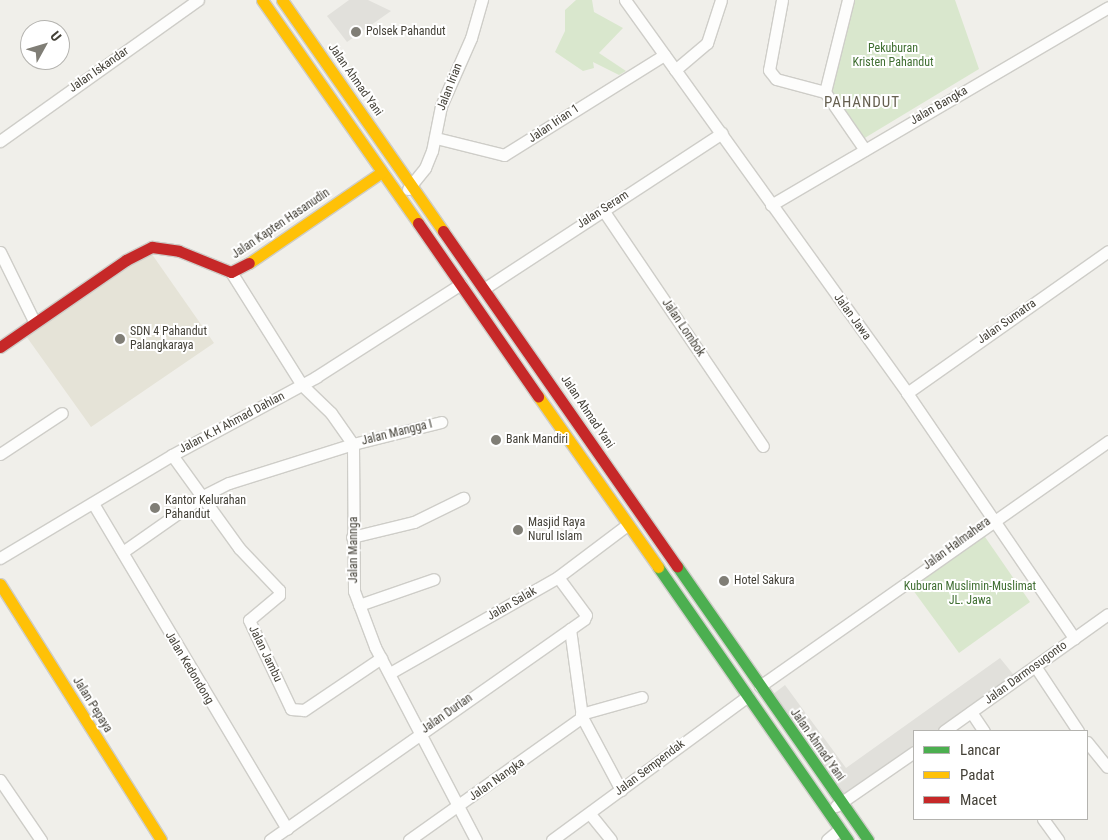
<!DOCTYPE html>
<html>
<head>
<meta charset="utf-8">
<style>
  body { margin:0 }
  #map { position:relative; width:1108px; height:840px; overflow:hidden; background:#f0efea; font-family:"Roboto Condensed",sans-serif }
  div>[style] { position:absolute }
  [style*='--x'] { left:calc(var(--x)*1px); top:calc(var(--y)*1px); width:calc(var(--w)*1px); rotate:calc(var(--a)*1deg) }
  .education>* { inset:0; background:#e5e3d7 }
  .green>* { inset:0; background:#d9e7cd }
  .parking>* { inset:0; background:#e1e0db }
  .roads { filter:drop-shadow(1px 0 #cecdc8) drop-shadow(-1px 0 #cecdc8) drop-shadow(0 1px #cecdc8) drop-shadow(0 -1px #cecdc8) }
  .street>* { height:11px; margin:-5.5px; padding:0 5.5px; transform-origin:5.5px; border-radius:5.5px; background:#fdfdfc }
  .fast>* { height:11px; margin:-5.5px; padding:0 5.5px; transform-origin:5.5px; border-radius:5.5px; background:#4caf50 }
  .slow>* { height:11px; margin:-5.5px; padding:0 5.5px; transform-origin:5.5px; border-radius:5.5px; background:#ffc107 }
  .jam>* { height:11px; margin:-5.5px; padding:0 5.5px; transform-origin:5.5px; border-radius:5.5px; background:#c62828 }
  .dots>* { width:14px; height:14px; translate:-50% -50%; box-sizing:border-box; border:2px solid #fff; border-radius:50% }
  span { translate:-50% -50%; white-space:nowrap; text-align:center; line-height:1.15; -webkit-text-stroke:4px #fff; paint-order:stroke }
  .poi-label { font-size:12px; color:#444138 }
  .left { translate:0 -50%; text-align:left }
  .park-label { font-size:12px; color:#406f32 }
  .street-label { font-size:12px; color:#444138 }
  .quarter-label { font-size:15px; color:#666050; letter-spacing:1px }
  .legend { position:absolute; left:913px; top:730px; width:175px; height:90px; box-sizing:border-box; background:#fff; border:1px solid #b4b3af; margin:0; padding:6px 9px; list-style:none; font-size:15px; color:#444138 }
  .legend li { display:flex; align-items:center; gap:10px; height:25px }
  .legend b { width:25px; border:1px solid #b4b3af }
  .north { position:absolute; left:20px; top:20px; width:50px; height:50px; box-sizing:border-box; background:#fff; border:1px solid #b4b3af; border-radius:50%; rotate:51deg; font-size:14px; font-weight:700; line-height:20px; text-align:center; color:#444138 }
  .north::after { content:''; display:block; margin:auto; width:18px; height:22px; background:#807e76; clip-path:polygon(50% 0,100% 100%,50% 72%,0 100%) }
</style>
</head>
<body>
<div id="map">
  <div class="education">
    <i style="clip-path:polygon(149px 250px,214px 343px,91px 427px,26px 336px)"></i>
  </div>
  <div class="green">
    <i style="clip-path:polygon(576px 0,592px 0,594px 12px,623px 28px,599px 53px,626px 71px,619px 75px,593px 62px,594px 68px,583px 71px,555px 52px,565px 31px,565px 10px)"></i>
    <i style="clip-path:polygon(850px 0,955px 0,979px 69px,863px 139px,830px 90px)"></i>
    <i style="clip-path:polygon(983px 534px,1030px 602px,959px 653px,910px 586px)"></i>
  </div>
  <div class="parking">
    <i style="clip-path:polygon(349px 0,368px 0,391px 11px,347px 42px,327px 16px)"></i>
    <i style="clip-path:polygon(1000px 658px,1017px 679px,943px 731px,914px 731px,914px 751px,841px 803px,768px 698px,785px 685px,846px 768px)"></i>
  </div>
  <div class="roads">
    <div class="street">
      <i style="--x:625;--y:0;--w:484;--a:54.3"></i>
      <i style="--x:907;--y:393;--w:297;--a:55.7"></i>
      <i style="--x:782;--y:0;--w:71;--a:100.5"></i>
      <i style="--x:769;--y:70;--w:11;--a:52"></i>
      <i style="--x:776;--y:79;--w:51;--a:14.9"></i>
      <i style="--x:825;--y:92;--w:70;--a:55.4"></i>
      <i style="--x:675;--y:70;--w:42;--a:-40.2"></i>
      <i style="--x:707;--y:43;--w:45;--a:-72"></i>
      <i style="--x:825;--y:92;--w:95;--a:-76"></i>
      <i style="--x:436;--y:138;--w:70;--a:14"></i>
      <i style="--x:504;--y:155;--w:189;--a:-32"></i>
      <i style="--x:0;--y:141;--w:243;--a:-35.5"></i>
      <i style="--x:408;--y:189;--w:27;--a:-51"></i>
      <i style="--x:425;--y:168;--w:18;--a:-68"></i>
      <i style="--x:432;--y:151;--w:46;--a:-78.7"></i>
      <i style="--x:441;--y:106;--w:74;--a:-66.2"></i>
      <i style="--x:471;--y:38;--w:40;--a:-74"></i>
      <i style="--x:771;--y:205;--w:391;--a:-30.4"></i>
      <i style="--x:603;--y:210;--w:285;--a:55.9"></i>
      <i style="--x:0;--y:252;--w:79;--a:63.8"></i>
      <i style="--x:231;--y:272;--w:133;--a:57.9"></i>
      <i style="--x:302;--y:385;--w:40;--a:44"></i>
      <i style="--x:331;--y:413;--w:38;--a:55"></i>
      <i style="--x:353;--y:444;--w:147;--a:89.6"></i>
      <i style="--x:354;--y:591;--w:60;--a:69.4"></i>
      <i style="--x:375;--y:647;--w:218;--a:62.4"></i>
      <i style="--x:485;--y:288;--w:283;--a:-33.2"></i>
      <i style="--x:907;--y:393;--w:246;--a:-35.2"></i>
      <i style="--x:0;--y:454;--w:74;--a:-33.5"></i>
      <i style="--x:172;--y:455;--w:115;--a:54.2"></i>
      <i style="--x:239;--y:548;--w:58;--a:46.4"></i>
      <i style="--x:279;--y:590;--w:5;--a:90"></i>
      <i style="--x:279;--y:595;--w:39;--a:140"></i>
      <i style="--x:249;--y:620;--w:98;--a:64.7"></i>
      <i style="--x:291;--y:709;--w:13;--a:4"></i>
      <i style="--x:304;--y:710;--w:93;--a:-34"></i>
      <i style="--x:94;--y:505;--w:377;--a:59.2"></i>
      <i style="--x:352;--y:537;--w:64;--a:-13.6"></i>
      <i style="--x:414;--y:522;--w:55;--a:-26.1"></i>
      <i style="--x:124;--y:551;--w:94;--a:-35"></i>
      <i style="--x:201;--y:497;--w:31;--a:-27"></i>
      <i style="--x:229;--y:483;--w:130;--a:-17.5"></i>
      <i style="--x:353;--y:444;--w:91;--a:-14"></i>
      <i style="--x:0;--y:558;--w:200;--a:-30.9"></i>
      <i style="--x:172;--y:455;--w:164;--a:-28.4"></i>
      <i style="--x:316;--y:377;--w:172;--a:-32.7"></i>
      <i style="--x:359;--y:605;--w:79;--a:-19.1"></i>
      <i style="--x:570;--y:629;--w:89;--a:82.2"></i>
      <i style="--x:582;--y:717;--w:83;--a:61.9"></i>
      <i style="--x:1035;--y:666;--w:78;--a:56.5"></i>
      <i style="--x:390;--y:673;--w:193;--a:-29.7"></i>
      <i style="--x:558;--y:577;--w:86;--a:-37"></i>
      <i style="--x:760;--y:686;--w:426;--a:-35.1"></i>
      <i style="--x:971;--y:712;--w:23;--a:56"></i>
      <i style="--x:581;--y:714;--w:63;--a:-15.6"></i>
      <i style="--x:944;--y:731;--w:201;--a:-35.5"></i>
      <i style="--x:1087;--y:742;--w:32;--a:51"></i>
      <i style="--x:0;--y:780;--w:73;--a:55.7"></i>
      <i style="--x:836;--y:806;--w:95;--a:-34.7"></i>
      <i style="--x:590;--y:814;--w:33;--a:51"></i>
      <i style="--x:1043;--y:819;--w:26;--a:54"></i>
      <i style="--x:270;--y:840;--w:384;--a:-35.1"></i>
      <i style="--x:584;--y:619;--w:4;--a:-63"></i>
      <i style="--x:586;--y:615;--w:47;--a:-126.4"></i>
      <i style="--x:409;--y:840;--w:212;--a:-35.4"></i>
      <i style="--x:552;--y:840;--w:243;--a:-36.3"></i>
      <i style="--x:827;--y:840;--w:17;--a:-40"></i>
    </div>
    <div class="fast">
      <i style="--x:677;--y:566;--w:334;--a:55.1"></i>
      <i style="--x:658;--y:567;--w:333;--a:55.2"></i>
    </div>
    <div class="slow">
      <i style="--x:262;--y:0;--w:272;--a:55"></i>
      <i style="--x:282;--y:0;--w:282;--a:55.1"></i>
      <i style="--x:249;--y:263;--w:161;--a:-34.4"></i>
      <i style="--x:538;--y:396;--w:209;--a:54.9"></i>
      <i style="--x:0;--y:584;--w:302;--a:57.8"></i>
    </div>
    <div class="jam">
      <i style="--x:418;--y:223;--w:211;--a:55.3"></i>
      <i style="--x:443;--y:231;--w:409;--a:55.1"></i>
      <i style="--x:0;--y:347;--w:153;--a:-34.6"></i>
      <i style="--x:126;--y:260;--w:29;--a:-27"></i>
      <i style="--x:152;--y:247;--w:27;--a:8"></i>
      <i style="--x:179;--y:251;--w:56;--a:22"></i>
      <i style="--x:231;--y:272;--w:20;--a:-27"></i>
    </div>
  </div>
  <div class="dots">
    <i style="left:356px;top:32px;background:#807e76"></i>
    <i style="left:120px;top:339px;background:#807e76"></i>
    <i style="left:496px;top:440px;background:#807e76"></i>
    <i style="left:155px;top:508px;background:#807e76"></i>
    <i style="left:518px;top:530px;background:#807e76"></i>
    <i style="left:724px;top:581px;background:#807e76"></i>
  </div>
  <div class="poi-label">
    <span class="left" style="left:366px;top:32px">Polsek Pahandut</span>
    <span class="left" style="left:130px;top:339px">SDN 4 Pahandut<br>Palangkaraya</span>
    <span class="left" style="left:506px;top:440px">Bank Mandiri</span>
    <span class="left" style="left:165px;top:508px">Kantor Kelurahan<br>Pahandut</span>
    <span class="left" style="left:528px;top:530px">Masjid Raya<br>Nurul Islam</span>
    <span class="left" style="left:734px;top:581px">Hotel Sakura</span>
  </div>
  <div class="park-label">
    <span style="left:893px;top:56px">Pekuburan<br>Kristen Pahandut</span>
    <span style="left:970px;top:594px">Kuburan Muslimin-Muslimat<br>JL. Jawa</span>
  </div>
  <div class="street-label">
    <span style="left:99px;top:70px;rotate:-35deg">Jalan Iskandar</span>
    <span style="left:355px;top:80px;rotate:55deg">Jalan Ahmad Yani</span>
    <span style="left:450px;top:87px;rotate:-69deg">Jalan Irian</span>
    <span style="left:939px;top:106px;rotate:-30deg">Jalan Bangka</span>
    <span style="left:554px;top:124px;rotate:-34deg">Jalan Irian 1</span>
    <span style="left:603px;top:210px;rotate:-33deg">Jalan Seram</span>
    <span style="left:281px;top:224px;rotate:-34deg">Jalan Kapten Hasanudin</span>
    <span style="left:852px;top:317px;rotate:54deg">Jalan Jawa</span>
    <span style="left:1007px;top:322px;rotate:-35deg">Jalan Sumatra</span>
    <span style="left:683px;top:328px;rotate:56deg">Jalan Lombok</span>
    <span style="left:587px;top:412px;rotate:56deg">Jalan Ahmad Yani</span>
    <span style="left:232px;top:423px;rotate:-28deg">Jalan K.H Ahmad Dahlan</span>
    <span style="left:397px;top:433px;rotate:-14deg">Jalan Mangga I</span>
    <span style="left:957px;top:544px;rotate:-36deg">Jalan Halmahera</span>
    <span style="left:354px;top:550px;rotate:-90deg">Jalan Mannga</span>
    <span style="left:512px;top:604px;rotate:-30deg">Jalan Salak</span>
    <span style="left:265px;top:654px;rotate:64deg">Jalan Jambu</span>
    <span style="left:189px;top:668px;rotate:59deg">Jalan Kedondong</span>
    <span style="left:1026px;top:673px;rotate:-36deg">Jalan Darmosugonto</span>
    <span style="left:92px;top:705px;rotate:58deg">Jalan Pepaya</span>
    <span style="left:447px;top:714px;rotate:-35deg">Jalan Durian</span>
    <span style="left:817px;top:745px;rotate:55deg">Jalan Ahmad Yani</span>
    <span style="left:650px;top:768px;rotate:-37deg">Jalan Sempendak</span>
    <span style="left:497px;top:780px;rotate:-35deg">Jalan Nangka</span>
  </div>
  <div class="quarter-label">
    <span style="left:862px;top:103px">PAHANDUT</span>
  </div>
  <ul class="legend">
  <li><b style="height:6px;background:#4caf50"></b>Lancar</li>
  <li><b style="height:6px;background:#ffc107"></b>Padat</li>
  <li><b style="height:6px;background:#c62828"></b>Macet</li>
  </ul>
  <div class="north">U</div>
</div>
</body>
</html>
